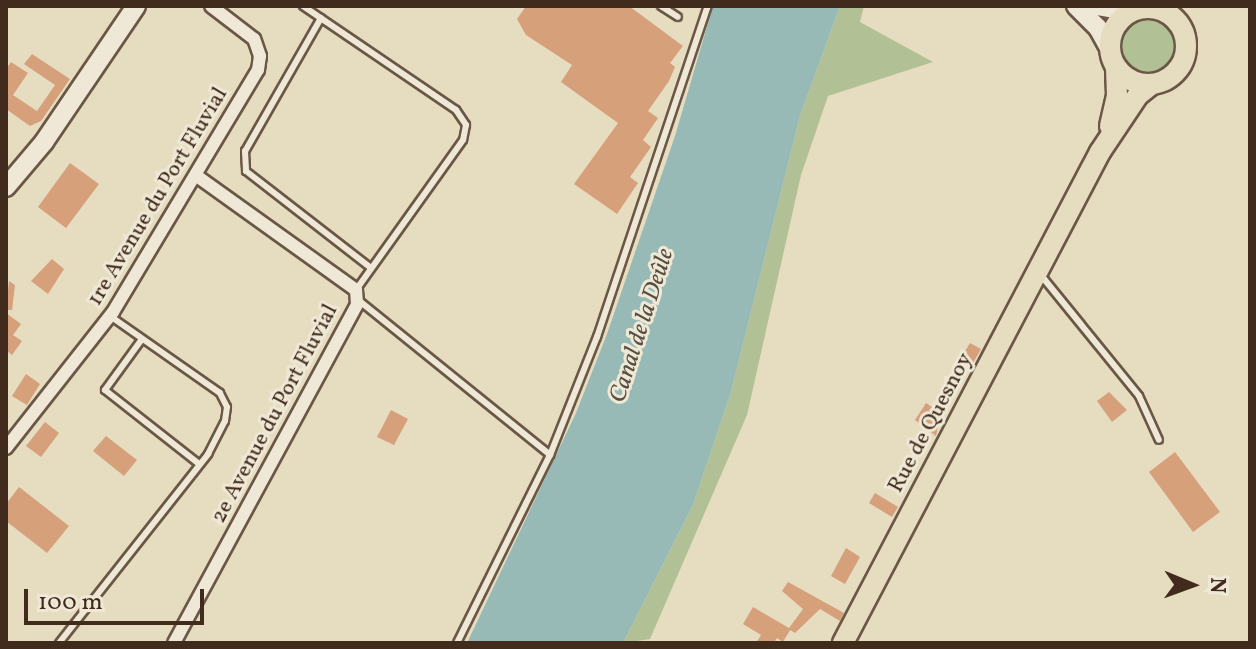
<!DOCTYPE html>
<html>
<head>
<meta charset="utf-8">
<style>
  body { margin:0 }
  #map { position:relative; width:1256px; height:649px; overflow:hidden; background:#e6dcc0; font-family:Vollkorn,serif }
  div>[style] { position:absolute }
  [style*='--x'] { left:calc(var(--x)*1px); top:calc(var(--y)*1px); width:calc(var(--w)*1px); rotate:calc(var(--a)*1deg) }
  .green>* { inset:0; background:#b2c195 }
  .round { border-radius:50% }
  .water>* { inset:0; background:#97bab6 }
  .building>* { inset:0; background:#d6a07b }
  .roads { filter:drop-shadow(2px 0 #6a5745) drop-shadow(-2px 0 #6a5745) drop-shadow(0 2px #6a5745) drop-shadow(0 -2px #6a5745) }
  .service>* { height:6px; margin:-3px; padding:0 3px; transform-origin:3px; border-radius:3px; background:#efe8d6 }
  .minor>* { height:12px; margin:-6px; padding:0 6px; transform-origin:6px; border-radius:6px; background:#efe8d6 }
  .secondary>* { height:18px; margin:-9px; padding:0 9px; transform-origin:9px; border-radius:9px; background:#efe8d6 }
  .primary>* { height:20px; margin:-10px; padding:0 10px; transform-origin:10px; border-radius:10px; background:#e6dcc0 }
  .primary>.ring { margin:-10px; padding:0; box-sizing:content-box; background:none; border:20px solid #e6dcc0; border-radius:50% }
  span { translate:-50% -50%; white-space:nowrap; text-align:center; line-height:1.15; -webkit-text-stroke:6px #efe8d6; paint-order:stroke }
  .street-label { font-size:22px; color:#412b1c }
  .water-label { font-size:24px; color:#564f42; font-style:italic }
  .frame { position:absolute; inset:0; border:8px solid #412b1c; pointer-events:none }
  .north { position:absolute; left:1152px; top:545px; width:80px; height:80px; -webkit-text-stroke:6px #efe8d6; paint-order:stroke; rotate:91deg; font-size:22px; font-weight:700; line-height:32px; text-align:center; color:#412b1c }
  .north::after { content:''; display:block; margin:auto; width:28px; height:36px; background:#412b1c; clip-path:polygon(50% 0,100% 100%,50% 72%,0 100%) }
  .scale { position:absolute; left:24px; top:589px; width:180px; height:36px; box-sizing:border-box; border:4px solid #412b1c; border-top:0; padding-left:10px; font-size:24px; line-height:28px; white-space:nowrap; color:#412b1c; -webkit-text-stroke:6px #efe8d6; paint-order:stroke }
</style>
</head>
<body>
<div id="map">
  <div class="green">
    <i style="clip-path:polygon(840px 6px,864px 6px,860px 22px,933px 62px,828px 96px,801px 175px,747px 415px,650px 639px,623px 643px,693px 505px,731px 392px,800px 116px)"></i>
    <i class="round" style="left:1117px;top:16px;width:60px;height:60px"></i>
  </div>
  <div class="water">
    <i style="clip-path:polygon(713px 6px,840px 6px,800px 116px,731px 392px,693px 505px,623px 643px,467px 643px,576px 413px,607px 334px,675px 136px)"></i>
  </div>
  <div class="building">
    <i style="clip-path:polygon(526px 6px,629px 6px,683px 46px,670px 63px,675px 67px,669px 81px,648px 111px,658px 118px,643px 140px,651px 147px,630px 177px,638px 183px,617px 214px,574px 184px,618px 123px,561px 82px,572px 65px,526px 35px,517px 19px)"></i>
    <i style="clip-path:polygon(32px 54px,70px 79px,41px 121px,30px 126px,6px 109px,6px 69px,11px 62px,28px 73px,13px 95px,37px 111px,55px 85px,24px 64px)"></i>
    <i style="clip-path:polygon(70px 163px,99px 184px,66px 228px,38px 207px)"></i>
    <i style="clip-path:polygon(52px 259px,64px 269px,48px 294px,31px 281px)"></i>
    <i style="clip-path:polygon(9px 281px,15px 285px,12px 310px,6px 310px)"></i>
    <i style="clip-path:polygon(6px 313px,21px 324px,13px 335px,22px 341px,12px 355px,6px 350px)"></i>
    <i style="clip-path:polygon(970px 343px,981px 349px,972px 365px,961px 358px)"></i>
    <i style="clip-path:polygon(26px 374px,40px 384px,27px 405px,12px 396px)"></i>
    <i style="clip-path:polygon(1109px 392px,1127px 410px,1112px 422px,1097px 401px)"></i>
    <i style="clip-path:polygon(926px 403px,941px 413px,936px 436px,915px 420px)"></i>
    <i style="clip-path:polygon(391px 410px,408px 419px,394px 445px,377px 437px)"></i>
    <i style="clip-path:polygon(45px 422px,59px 433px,41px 457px,26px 446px)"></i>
    <i style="clip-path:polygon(106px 436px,137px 460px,124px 476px,93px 451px)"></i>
    <i style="clip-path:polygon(1175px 452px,1220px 512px,1193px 532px,1149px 472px)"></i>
    <i style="clip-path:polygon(19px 487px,69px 526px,47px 553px,6px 521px,6px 504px)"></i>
    <i style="clip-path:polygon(875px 493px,898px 507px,892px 517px,869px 503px)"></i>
    <i style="clip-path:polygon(846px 548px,860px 557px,845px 584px,831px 576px)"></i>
    <i style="clip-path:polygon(788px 582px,844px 613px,840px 621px,820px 609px,795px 633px,790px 630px,783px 642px,777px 638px,774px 643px,756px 643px,761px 635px,743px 624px,753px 607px,789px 628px,803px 609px,782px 591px)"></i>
  </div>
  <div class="roads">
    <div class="service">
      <i style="--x:303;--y:6;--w:185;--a:34.2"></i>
      <i style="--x:456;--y:110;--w:18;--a:56"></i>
      <i style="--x:466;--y:125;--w:15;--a:101"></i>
      <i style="--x:463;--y:140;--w:184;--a:125.5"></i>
      <i style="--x:661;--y:6;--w:20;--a:33"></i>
      <i style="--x:321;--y:18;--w:153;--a:119.7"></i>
      <i style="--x:245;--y:151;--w:20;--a:87"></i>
      <i style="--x:246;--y:171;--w:158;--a:37.8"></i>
      <i style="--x:1040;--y:274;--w:157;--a:50.9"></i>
      <i style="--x:1139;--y:396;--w:48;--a:65.6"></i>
      <i style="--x:357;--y:299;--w:248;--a:38.9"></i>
      <i style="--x:142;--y:339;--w:63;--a:126"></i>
      <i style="--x:105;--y:390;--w:120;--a:38.2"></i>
      <i style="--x:59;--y:643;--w:241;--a:-51.7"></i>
      <i style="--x:208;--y:454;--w:37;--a:-63"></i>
      <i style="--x:225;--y:421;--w:14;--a:-82"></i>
      <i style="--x:227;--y:407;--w:16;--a:-117"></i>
      <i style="--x:220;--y:393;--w:134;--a:-145"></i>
      <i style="--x:457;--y:643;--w:210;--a:-63.7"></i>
      <i style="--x:550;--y:455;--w:127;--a:-68.3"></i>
      <i style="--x:597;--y:337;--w:349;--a:-71.5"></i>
    </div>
    <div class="minor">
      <i style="--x:6;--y:448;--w:173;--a:-51.8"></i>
      <i style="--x:113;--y:312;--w:282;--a:-59.1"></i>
      <i style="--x:258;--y:70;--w:14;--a:-82"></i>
      <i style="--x:260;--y:56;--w:18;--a:-109"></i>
      <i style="--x:254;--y:39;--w:54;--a:-142.5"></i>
      <i style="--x:174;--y:643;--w:385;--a:-61.6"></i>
      <i style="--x:357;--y:304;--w:14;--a:-94"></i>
      <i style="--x:356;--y:290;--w:196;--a:-144.4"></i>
    </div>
    <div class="secondary">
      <i style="--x:1076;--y:6;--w:31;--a:45"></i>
      <i style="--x:1098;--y:28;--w:25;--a:61"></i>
      <i style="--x:1097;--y:6;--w:34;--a:10"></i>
      <i style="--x:6;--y:187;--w:59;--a:-49.8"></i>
      <i style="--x:44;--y:142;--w:164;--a:-55.9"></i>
    </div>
    <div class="primary">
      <i class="ring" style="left:1110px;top:8px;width:56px;height:56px"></i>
      <i style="--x:1110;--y:126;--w:31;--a:-77"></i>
      <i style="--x:1117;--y:96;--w:28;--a:-92"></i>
      <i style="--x:843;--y:643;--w:554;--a:-62.37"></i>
      <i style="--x:1100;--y:152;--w:69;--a:-56.3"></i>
      <i style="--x:1138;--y:95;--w:18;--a:-38"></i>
    </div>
  </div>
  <div class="street-label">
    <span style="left:158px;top:197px;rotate:-59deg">1re Avenue du Port Fluvial</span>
    <span style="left:275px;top:414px;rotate:-62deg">2e Avenue du Port Fluvial</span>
    <span style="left:931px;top:423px;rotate:-62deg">Rue de Quesnoy</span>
  </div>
  <div class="water-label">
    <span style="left:643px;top:326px;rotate:-72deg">Canal de la Deûle</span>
  </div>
  <div class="frame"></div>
  <div class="north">N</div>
  <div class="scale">100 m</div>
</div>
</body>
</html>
